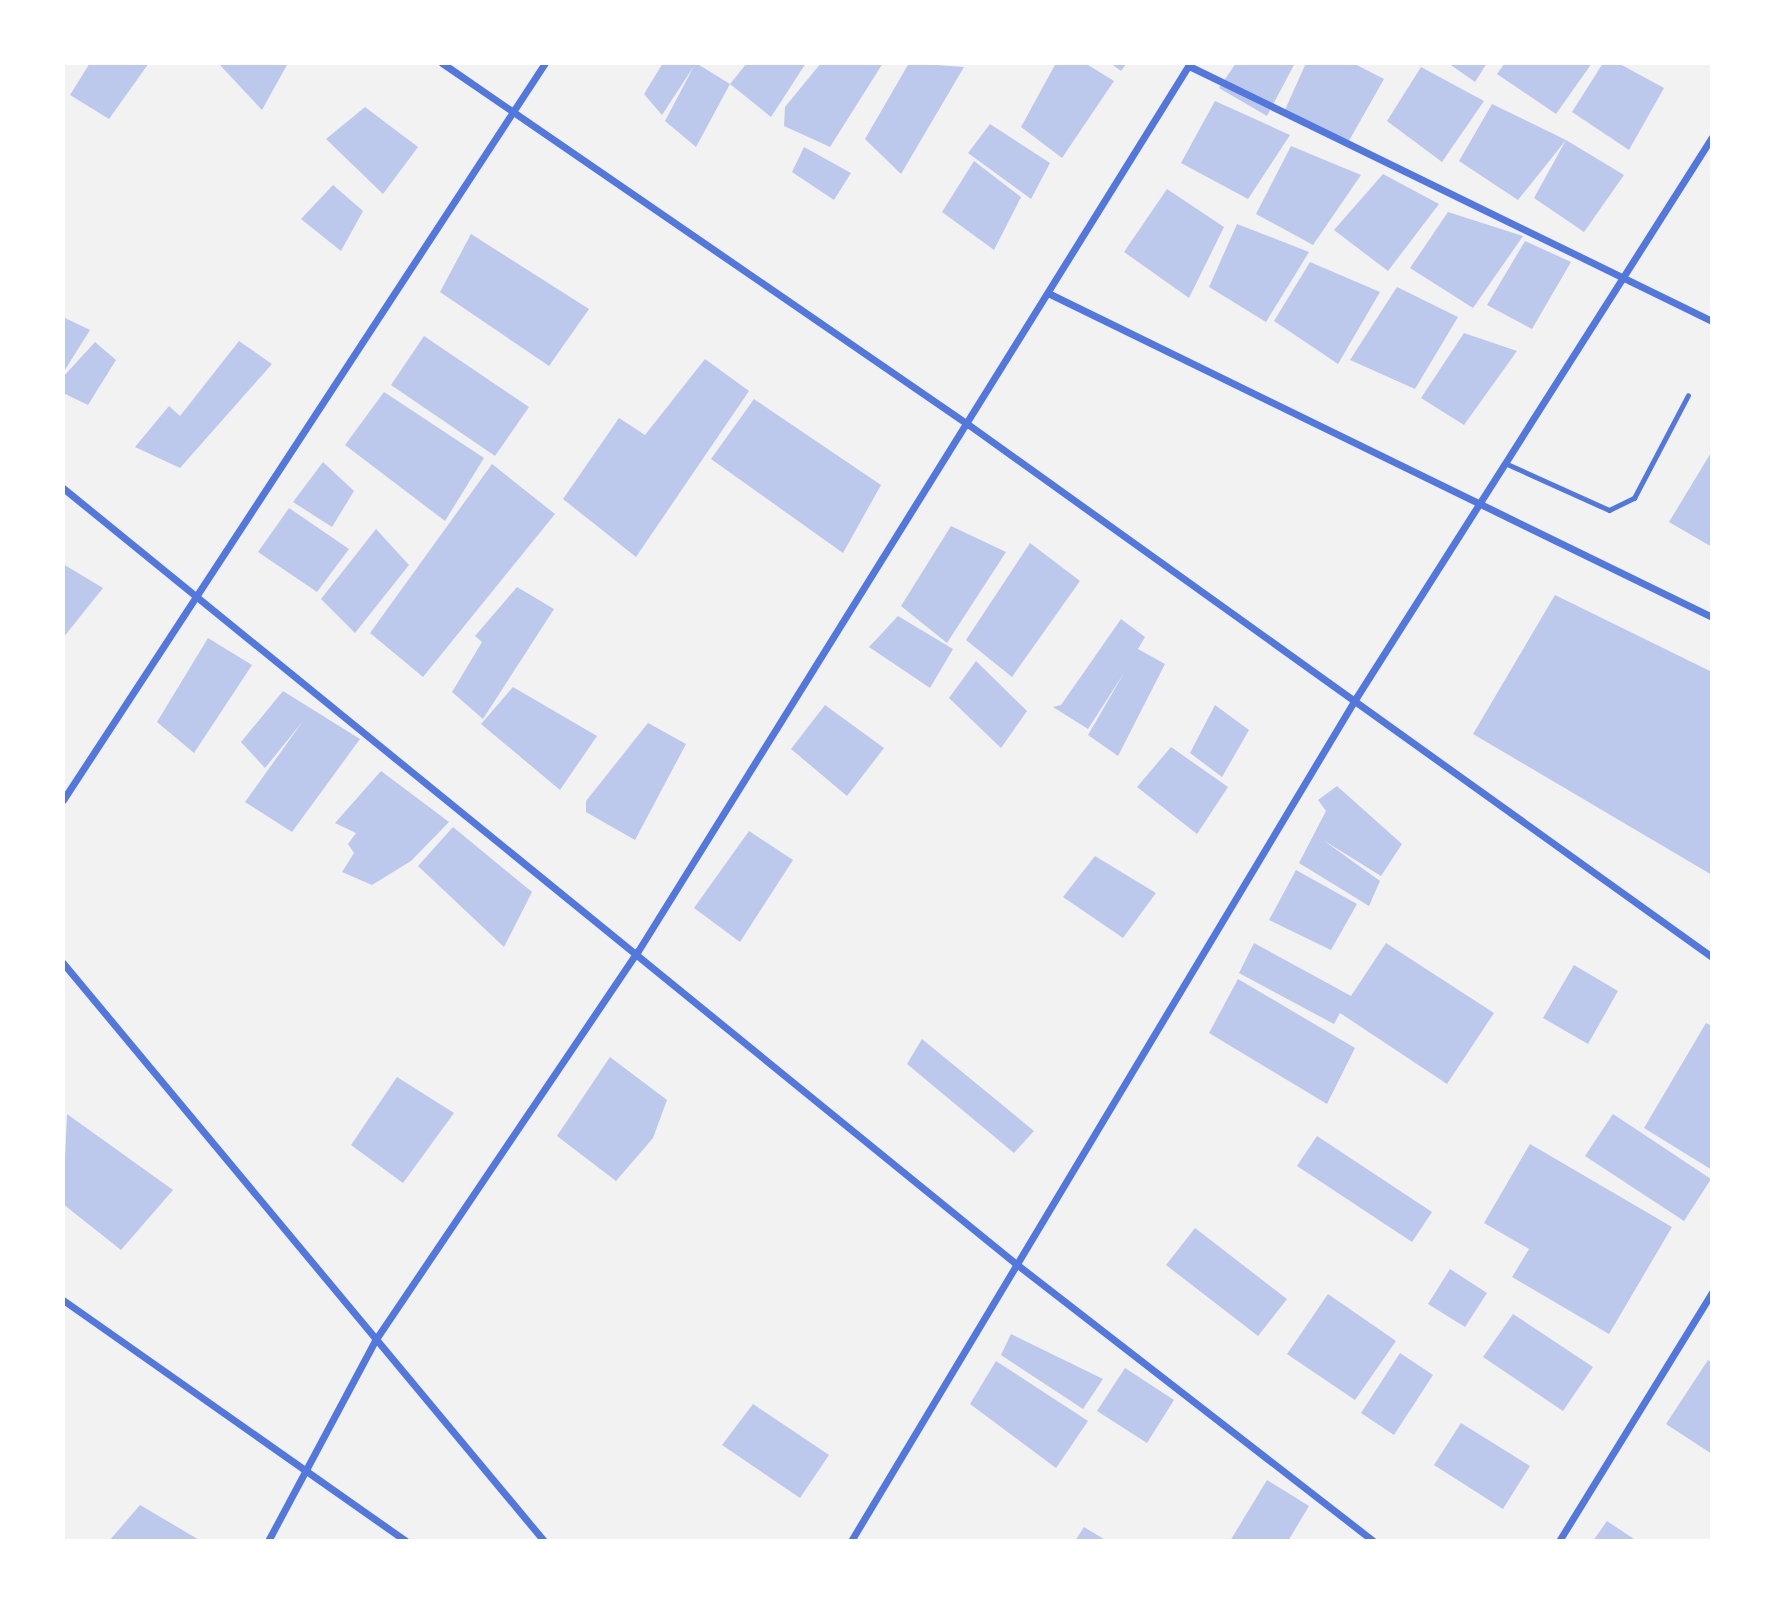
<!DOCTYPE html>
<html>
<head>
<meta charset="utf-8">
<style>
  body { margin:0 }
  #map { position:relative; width:1775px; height:1604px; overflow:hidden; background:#f2f2f2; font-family:"PT Serif",serif }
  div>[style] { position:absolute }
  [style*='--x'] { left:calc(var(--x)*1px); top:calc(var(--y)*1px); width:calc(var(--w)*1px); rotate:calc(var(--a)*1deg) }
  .building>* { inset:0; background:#bdc9ec }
  .service>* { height:5px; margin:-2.5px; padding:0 2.5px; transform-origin:2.5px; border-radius:2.5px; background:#5277de }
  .minor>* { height:7px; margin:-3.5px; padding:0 3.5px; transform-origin:3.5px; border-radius:3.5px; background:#5277de }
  span { translate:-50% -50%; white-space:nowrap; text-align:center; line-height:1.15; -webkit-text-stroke:6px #fff; paint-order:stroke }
  .frame { position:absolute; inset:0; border:65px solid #fff; pointer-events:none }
</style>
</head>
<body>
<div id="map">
  <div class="building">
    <i style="clip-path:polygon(90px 63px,149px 63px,109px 119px,70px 95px)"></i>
    <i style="clip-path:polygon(218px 63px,288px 63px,262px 110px)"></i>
    <i style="clip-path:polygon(663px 63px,696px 63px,730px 84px,696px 147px,665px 121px,694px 66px,662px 115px,644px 94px)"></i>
    <i style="clip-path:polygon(747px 63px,806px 63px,771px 117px,730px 84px)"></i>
    <i style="clip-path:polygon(821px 63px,883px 63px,830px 147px,784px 126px,785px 107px)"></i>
    <i style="clip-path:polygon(909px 63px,964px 67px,901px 174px,865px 139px)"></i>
    <i style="clip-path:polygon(1056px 63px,1085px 63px,1114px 81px,1062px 158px,1021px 127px)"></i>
    <i style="clip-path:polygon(1110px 63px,1127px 63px,1121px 71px)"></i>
    <i style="clip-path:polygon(1236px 63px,1295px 63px,1267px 116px,1219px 88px)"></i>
    <i style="clip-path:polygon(1306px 63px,1353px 63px,1384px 79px,1346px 146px,1284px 112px)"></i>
    <i style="clip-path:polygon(1448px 63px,1487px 63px,1475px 82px)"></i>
    <i style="clip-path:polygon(1505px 63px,1592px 63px,1556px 114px,1497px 74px)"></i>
    <i style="clip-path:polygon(1603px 63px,1618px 63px,1664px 88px,1629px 150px,1572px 112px)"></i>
    <i style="clip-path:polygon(1421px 67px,1484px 101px,1442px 162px,1387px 121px)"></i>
    <i style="clip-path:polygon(1215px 101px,1290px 135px,1248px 199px,1181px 163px)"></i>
    <i style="clip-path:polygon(1492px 104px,1566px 140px,1624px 175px,1584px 232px,1534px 198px,1566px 140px,1518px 200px,1459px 161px)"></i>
    <i style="clip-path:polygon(365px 107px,418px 147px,383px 194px,326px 139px)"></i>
    <i style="clip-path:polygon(990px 124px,1050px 163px,1031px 199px,968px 153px)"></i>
    <i style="clip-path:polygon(1291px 146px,1361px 175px,1313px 245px,1256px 214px)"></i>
    <i style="clip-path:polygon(804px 147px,851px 173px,834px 200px,792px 172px)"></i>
    <i style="clip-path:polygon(974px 161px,1021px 197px,994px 250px,942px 212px)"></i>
    <i style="clip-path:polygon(1383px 174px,1439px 204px,1388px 271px,1334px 230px)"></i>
    <i style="clip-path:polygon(333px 185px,363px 211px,341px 251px,301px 219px)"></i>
    <i style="clip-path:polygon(1167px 189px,1224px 227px,1189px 298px,1124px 252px)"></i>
    <i style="clip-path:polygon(1448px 212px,1523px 236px,1473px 308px,1410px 268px)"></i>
    <i style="clip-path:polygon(1237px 224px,1309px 252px,1266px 322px,1209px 287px)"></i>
    <i style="clip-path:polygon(471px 234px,589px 309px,549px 366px,440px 292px)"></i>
    <i style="clip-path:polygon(1525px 241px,1571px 262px,1532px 329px,1487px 305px)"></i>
    <i style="clip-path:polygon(1310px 262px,1380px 292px,1338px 364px,1274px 321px)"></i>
    <i style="clip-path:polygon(1397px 287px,1458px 317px,1415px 389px,1350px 360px)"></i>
    <i style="clip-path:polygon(63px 317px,90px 330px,63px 373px)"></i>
    <i style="clip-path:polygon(1464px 333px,1517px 351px,1464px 425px,1421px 398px)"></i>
    <i style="clip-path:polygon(424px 336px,529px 407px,495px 456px,391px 385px)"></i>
    <i style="clip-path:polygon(239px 341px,272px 364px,180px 468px,135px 447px,169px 406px,180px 416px)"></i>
    <i style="clip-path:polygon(95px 342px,116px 360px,88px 405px,63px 393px,63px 377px)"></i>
    <i style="clip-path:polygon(705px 359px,749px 391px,636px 557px,563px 499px,619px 418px,645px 435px)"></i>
    <i style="clip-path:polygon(384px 392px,484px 458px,445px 521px,345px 445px)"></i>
    <i style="clip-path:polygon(754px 399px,881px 485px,843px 553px,711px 459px)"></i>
    <i style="clip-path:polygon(1712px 451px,1712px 547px,1669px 522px)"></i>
    <i style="clip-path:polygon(323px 462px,354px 491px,332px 527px,293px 502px)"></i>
    <i style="clip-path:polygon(492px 464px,555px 514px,423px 677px,370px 633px)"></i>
    <i style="clip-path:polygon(289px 508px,349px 549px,317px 592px,258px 552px)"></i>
    <i style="clip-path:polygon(951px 526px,1006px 552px,947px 643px,901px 606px)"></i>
    <i style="clip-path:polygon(376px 529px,409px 565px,355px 633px,321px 599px)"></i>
    <i style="clip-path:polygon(1030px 543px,1080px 581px,1012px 677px,966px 640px)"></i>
    <i style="clip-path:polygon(63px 564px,103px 588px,63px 638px)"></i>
    <i style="clip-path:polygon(517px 587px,554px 609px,483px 719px,452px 692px,482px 642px,475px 636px)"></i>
    <i style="clip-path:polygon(1555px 595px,1712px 672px,1712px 875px,1473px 734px)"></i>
    <i style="clip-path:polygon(898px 616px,953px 649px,930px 688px,869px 647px)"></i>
    <i style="clip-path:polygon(1121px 619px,1145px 637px,1138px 649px,1165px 664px,1118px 756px,1088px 735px,1124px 673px,1088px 729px,1053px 707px,1061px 705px)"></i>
    <i style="clip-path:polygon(208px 638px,252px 665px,194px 753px,157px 722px)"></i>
    <i style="clip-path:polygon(976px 661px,1027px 711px,1001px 748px,949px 698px)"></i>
    <i style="clip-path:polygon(513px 687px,597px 736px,560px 790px,481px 724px)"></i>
    <i style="clip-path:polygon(283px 691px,360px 739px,292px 832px,245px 802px,303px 721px,265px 768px,241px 742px)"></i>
    <i style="clip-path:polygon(825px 705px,884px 748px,847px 796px,791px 749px)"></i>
    <i style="clip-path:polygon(1215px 705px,1249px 730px,1222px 777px,1190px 753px)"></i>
    <i style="clip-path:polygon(648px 723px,686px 744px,635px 840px,586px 812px,586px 801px)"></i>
    <i style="clip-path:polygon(1171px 747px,1228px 787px,1197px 834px,1137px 787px)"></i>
    <i style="clip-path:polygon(381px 771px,449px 822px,411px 861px,372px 885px,342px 872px,354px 853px,348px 844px,356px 833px,335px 823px)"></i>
    <i style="clip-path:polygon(1337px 786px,1402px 844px,1381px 876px,1323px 840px,1380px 881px,1369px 906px,1299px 863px,1326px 811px,1318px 800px)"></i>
    <i style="clip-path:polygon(453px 827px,532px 892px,504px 947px,418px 866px)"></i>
    <i style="clip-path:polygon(749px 831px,793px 860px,740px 942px,694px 908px)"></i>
    <i style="clip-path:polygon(1095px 856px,1156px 893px,1123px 938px,1063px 897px)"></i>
    <i style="clip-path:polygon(1296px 870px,1357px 904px,1331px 950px,1269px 920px)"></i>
    <i style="clip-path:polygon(1254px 943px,1351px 996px,1386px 943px,1494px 1013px,1447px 1084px,1340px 1013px,1334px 1024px,1239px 973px)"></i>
    <i style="clip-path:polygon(1574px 965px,1618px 991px,1588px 1044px,1543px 1018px)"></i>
    <i style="clip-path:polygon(1238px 979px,1355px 1048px,1327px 1104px,1209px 1033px)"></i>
    <i style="clip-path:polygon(1706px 1023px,1712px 1026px,1712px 1170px,1644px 1128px)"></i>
    <i style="clip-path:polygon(922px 1039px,1034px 1131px,1014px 1153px,907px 1064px)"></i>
    <i style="clip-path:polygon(610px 1057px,667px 1100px,653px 1138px,616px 1181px,557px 1136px)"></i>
    <i style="clip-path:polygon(397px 1077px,454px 1113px,403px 1183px,351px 1145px)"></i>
    <i style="clip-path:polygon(67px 1114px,173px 1190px,121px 1250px,63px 1204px)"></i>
    <i style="clip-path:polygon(1613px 1114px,1711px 1179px,1684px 1221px,1585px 1156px)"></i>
    <i style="clip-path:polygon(1317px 1136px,1432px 1212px,1412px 1242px,1297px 1166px)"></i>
    <i style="clip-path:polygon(1530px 1144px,1672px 1227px,1609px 1334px,1512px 1277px,1529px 1249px,1484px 1223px)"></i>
    <i style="clip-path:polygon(1195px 1228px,1287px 1299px,1258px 1336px,1166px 1265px)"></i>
    <i style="clip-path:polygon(1450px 1269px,1487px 1293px,1465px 1327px,1428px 1304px)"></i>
    <i style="clip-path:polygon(1328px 1294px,1396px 1341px,1355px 1400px,1287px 1354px)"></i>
    <i style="clip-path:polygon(1513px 1314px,1593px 1367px,1563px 1411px,1483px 1357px)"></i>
    <i style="clip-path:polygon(1011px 1334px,1103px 1379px,1083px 1409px,1001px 1355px)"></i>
    <i style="clip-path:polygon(1400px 1353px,1433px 1375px,1394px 1435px,1361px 1413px)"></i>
    <i style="clip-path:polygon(1708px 1360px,1712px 1363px,1712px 1454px,1666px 1424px)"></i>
    <i style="clip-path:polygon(996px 1361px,1088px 1421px,1056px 1468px,970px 1404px)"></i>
    <i style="clip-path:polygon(1125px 1368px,1174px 1400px,1147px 1443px,1097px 1411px)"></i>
    <i style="clip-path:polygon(753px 1404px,829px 1455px,800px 1498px,722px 1445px)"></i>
    <i style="clip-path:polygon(1461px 1423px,1530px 1466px,1503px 1509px,1434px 1465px)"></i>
    <i style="clip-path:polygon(1267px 1480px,1309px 1506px,1288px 1541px,1230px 1541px)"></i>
    <i style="clip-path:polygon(140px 1505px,201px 1541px,109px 1541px)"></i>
    <i style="clip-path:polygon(1607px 1521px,1637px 1541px,1593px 1541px)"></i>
    <i style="clip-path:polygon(1084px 1527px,1107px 1541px,1075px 1541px)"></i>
  </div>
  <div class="service">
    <i style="--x:1507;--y:464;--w:112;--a:24.3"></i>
    <i style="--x:1609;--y:510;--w:28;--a:-26"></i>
    <i style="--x:1634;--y:498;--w:116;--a:-62.3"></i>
  </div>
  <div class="minor">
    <i style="--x:442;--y:63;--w:639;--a:34.49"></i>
    <i style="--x:969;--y:425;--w:914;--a:35.6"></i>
    <i style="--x:1189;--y:66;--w:582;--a:25.99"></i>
    <i style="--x:1050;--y:294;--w:737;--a:26.01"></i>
    <i style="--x:63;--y:488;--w:1228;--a:39.15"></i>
    <i style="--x:1015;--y:1263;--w:453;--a:37.8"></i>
    <i style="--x:63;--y:800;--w:881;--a:-56.82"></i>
    <i style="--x:63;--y:963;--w:752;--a:50.23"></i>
    <i style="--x:63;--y:1300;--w:419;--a:35.1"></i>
    <i style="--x:268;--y:1541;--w:229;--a:-61.9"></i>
    <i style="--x:376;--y:1339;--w:468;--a:-56"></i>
    <i style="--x:638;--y:951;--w:1046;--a:-58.13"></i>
    <i style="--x:851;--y:1541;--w:983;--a:-59.08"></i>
    <i style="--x:1356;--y:698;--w:664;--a:-57.6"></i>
    <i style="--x:1559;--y:1541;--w:292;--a:-58.4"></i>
  </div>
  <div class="frame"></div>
</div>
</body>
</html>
